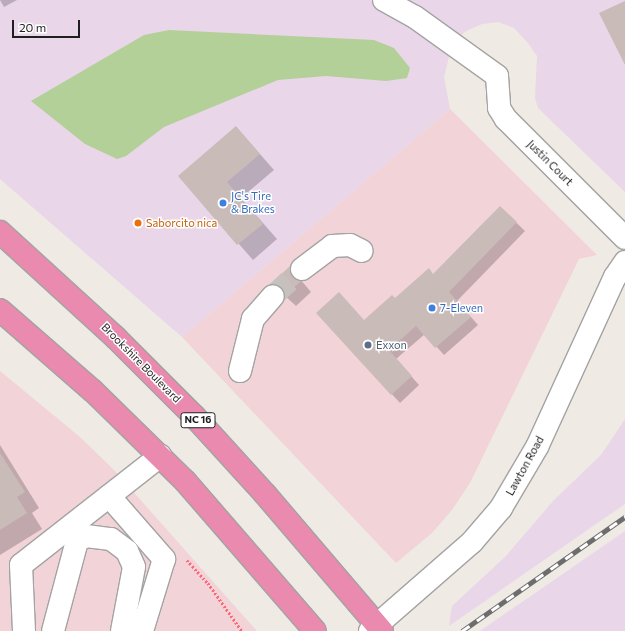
<!DOCTYPE html>
<html>
<head>
<meta charset="utf-8">
<style>
  body { margin:0 }
  #map { position:relative; width:625px; height:631px; overflow:hidden; background:#f0eae4; font-family:Commissioner,sans-serif }
  div>[style] { position:absolute }
  [style*='--x'] { left:calc(var(--x)*1px); top:calc(var(--y)*1px); width:calc(var(--w)*1px); rotate:calc(var(--a)*1deg) }
  .commercial>* { inset:0; background:#f1d3d8 }
  .industrial>* { inset:0; background:#e9d6e9 }
  .forest>* { inset:0; background:#b3d098 }
  .shadow>* { inset:0; background:#0003 }
  .building>* { inset:0; background:#c8bbb8 }
  .minor-tunnel>* { height:22px; margin-top:-11px; transform-origin:0; background:repeating-linear-gradient(90deg,#c6c1bd 0 22px,transparent 0 33px) }
  .path>* { height:2.5px; margin-top:-1.25px; transform-origin:0; background:repeating-linear-gradient(90deg,#fd6875 0 2px,transparent 0 4px) }
  .roads { filter:drop-shadow(1px 0 #a3a3a3) drop-shadow(-1px 0 #a3a3a3) drop-shadow(0 1px #a3a3a3) drop-shadow(0 -1px #a3a3a3) }
  .minor>* { height:22px; margin:-11px; padding:0 11px; transform-origin:11px; border-radius:11px; background:#fff }
  .highway>* { height:22px; margin:-11px; padding:0 11px; transform-origin:11px; border-radius:11px; background:#e98aae }
  .rail>* { height:4.5px; margin-top:-2.25px; transform-origin:0; background:repeating-linear-gradient(90deg,#fff 0 9px,#6d6d6d 0 18px); box-sizing:border-box; border-block:1px solid #6d6d6d }
  .dots>* { width:11px; height:11px; translate:-50% -50%; box-sizing:border-box; border:2px solid #fff; border-radius:50% }
  span { translate:-50% -50%; white-space:nowrap; text-align:center; line-height:1.15; -webkit-text-stroke:3px #fff; paint-order:stroke }
  .shield-label span { padding:1px 3px; background:#fff; border:1px solid; border-radius:3px; -webkit-text-stroke-width:0 }
  .shield-label { font-size:10px; color:#1f1f1f; font-weight:700 }
  .street-label { font-size:11px; color:#1f1f1f }
  .shop-label { font-size:11px; color:#366cbe }
  .left { translate:0 -50%; text-align:left }
  .food-label { font-size:11px; color:#c56008 }
  .service-label { font-size:11px; color:#4e5e75 }
  .scale { position:absolute; left:12px; top:20px; width:68px; height:18px; box-sizing:border-box; border:2px solid #1f1f1f; border-top:0; padding-left:5px; font-size:12px; line-height:14px; white-space:nowrap; color:#1f1f1f; -webkit-text-stroke:3px #fff; paint-order:stroke }
</style>
</head>
<body>
<div id="map">
  <div class="commercial">
    <i style="clip-path:polygon(450px 109px,597px 255px,579px 259px,470px 483px,452px 510px,432px 533px,396px 563px,182px 337px)"></i>
    <i style="clip-path:polygon(0 371px,80px 437px,113px 469px,257px 631px,0 631px)"></i>
  </div>
  <div class="industrial">
    <i style="clip-path:polygon(0 0,625px 0,625px 192px,538px 108px,535px 98px,537px 56px,528px 43px,514px 28px,498px 22px,482px 24px,466px 31px,457px 39px,449px 57px,444px 77px,450px 109px,182px 337px,0 179px)"></i>
    <i style="clip-path:polygon(625px 419px,625px 504px,449px 626px,452px 606px,505px 557px,554px 500px,601px 455px)"></i>
    <i style="clip-path:polygon(625px 531px,625px 631px,480px 631px)"></i>
  </div>
  <div class="forest">
    <i style="clip-path:polygon(169px 30px,374px 40px,394px 48px,410px 68px,407px 78px,386px 81px,326px 76px,278px 80px,164px 127px,126px 156px,117px 159px,85px 144px,31px 101px,144px 35px)"></i>
  </div>
  <div class="shadow">
    <i style="clip-path:polygon(0 0,17px 0,4px 7px)"></i>
    <i style="clip-path:polygon(236px 127px,274px 170px,241px 198px,277px 239px,253px 260px,179px 176px)"></i>
    <i style="clip-path:polygon(500px 207px,525px 231px,457px 301px,478px 325px,444px 355px,425px 334px,396px 359px,419px 385px,400px 403px,318px 313px,365px 321px,433px 275px)"></i>
    <i style="clip-path:polygon(290px 267px,311px 292px,296px 306px,272px 284px)"></i>
    <i style="clip-path:polygon(0 445px,39px 508px,32px 513px,42px 529px,0 555px)"></i>
  </div>
  <div class="building">
    <i style="clip-path:polygon(625px 1px,625px 65px,599px 13px)"></i>
    <i style="clip-path:polygon(236px 126px,260px 154px,227px 182px,263px 224px,237px 245px,178px 176px)"></i>
    <i style="clip-path:polygon(500px 206px,517px 222px,449px 292px,471px 317px,435px 348px,416px 326px,389px 350px,412px 376px,391px 395px,316px 313px,339px 292px,364px 320px,392px 295px,395px 298px,429px 268px,433px 274px)"></i>
    <i style="clip-path:polygon(290px 266px,292px 276px,301px 281px,285px 296px,281px 286px,271px 284px)"></i>
    <i style="clip-path:polygon(0 453px,25px 492px,17px 497px,27px 513px,0 530px)"></i>
  </div>
  <div class="minor-tunnel">
    <i style="--x:273;--y:296;--w:40;--a:-43"></i>
  </div>
  <div class="path">
    <i style="--x:187;--y:560;--w:31;--a:48"></i>
    <i style="--x:208;--y:583;--w:59;--a:54.7"></i>
  </div>
  <div class="roads">
    <div class="minor">
      <i style="--x:384;--y:0;--w:35;--a:29"></i>
      <i style="--x:415;--y:17;--w:101;--a:35.7"></i>
      <i style="--x:497;--y:76;--w:32;--a:86"></i>
      <i style="--x:499;--y:108;--w:13;--a:58"></i>
      <i style="--x:506;--y:119;--w:168;--a:45"></i>
      <i style="--x:302;--y:269;--w:38;--a:-37"></i>
      <i style="--x:332;--y:246;--w:18;--a:-3"></i>
      <i style="--x:350;--y:245;--w:13;--a:27"></i>
      <i style="--x:240;--y:371;--w:54;--a:-76"></i>
      <i style="--x:253;--y:319;--w:30;--a:-49"></i>
      <i style="--x:109;--y:496;--w:84;--a:48.9"></i>
      <i style="--x:164;--y:559;--w:75;--a:107"></i>
      <i style="--x:24;--y:631;--w:66;--a:-92.6"></i>
      <i style="--x:21;--y:565;--w:177;--a:-38.1"></i>
      <i style="--x:53;--y:631;--w:93;--a:-75.1"></i>
      <i style="--x:77;--y:541;--w:10;--a:-29"></i>
      <i style="--x:86;--y:536;--w:25;--a:7"></i>
      <i style="--x:111;--y:539;--w:20;--a:37"></i>
      <i style="--x:127;--y:551;--w:17;--a:66"></i>
      <i style="--x:134;--y:567;--w:65;--a:100.6"></i>
      <i style="--x:370;--y:631;--w:135;--a:-41.1"></i>
      <i style="--x:472;--y:542;--w:45;--a:-49.5"></i>
      <i style="--x:501;--y:508;--w:71;--a:-59.5"></i>
      <i style="--x:537;--y:447;--w:187;--a:-65.4"></i>
      <i style="--x:615;--y:277;--w:18;--a:-56"></i>
    </div>
    <div class="highway">
      <i style="--x:0;--y:232;--w:156;--a:42.4"></i>
      <i style="--x:115;--y:337;--w:112;--a:45"></i>
      <i style="--x:194;--y:416;--w:105;--a:47.7"></i>
      <i style="--x:265;--y:494;--w:180;--a:49.5"></i>
      <i style="--x:0;--y:310;--w:123;--a:41.1"></i>
      <i style="--x:93;--y:391;--w:129;--a:44.4"></i>
      <i style="--x:185;--y:481;--w:198;--a:49.1"></i>
    </div>
  </div>
  <div class="rail">
    <i style="--x:462;--y:631;--w:199;--a:-35"></i>
  </div>
  <div class="dots">
    <i style="left:223px;top:203px;background:#3f7fe0"></i>
    <i style="left:138px;top:223px;background:#e8710a"></i>
    <i style="left:432px;top:308px;background:#3f7fe0"></i>
    <i style="left:368px;top:345px;background:#5c6f8a"></i>
  </div>
  <div class="shield-label">
    <span style="left:198px;top:420px">NC 16</span>
  </div>
  <div class="street-label">
    <span style="left:550px;top:163px;rotate:45deg">Justin Court</span>
    <span style="left:141px;top:363px;rotate:45deg">Brookshire Boulevard</span>
    <span style="left:525px;top:466px;rotate:-61deg">Lawton Road</span>
  </div>
  <div class="shop-label">
    <span class="left" style="left:231px;top:203px">JC's Tire<br>&amp; Brakes</span>
    <span class="left" style="left:440px;top:308px">7-Eleven</span>
  </div>
  <div class="food-label">
    <span class="left" style="left:146px;top:223px">Saborcito nica</span>
  </div>
  <div class="service-label">
    <span class="left" style="left:376px;top:345px">Exxon</span>
  </div>
  <div class="scale">20 m</div>
</div>
</body>
</html>
